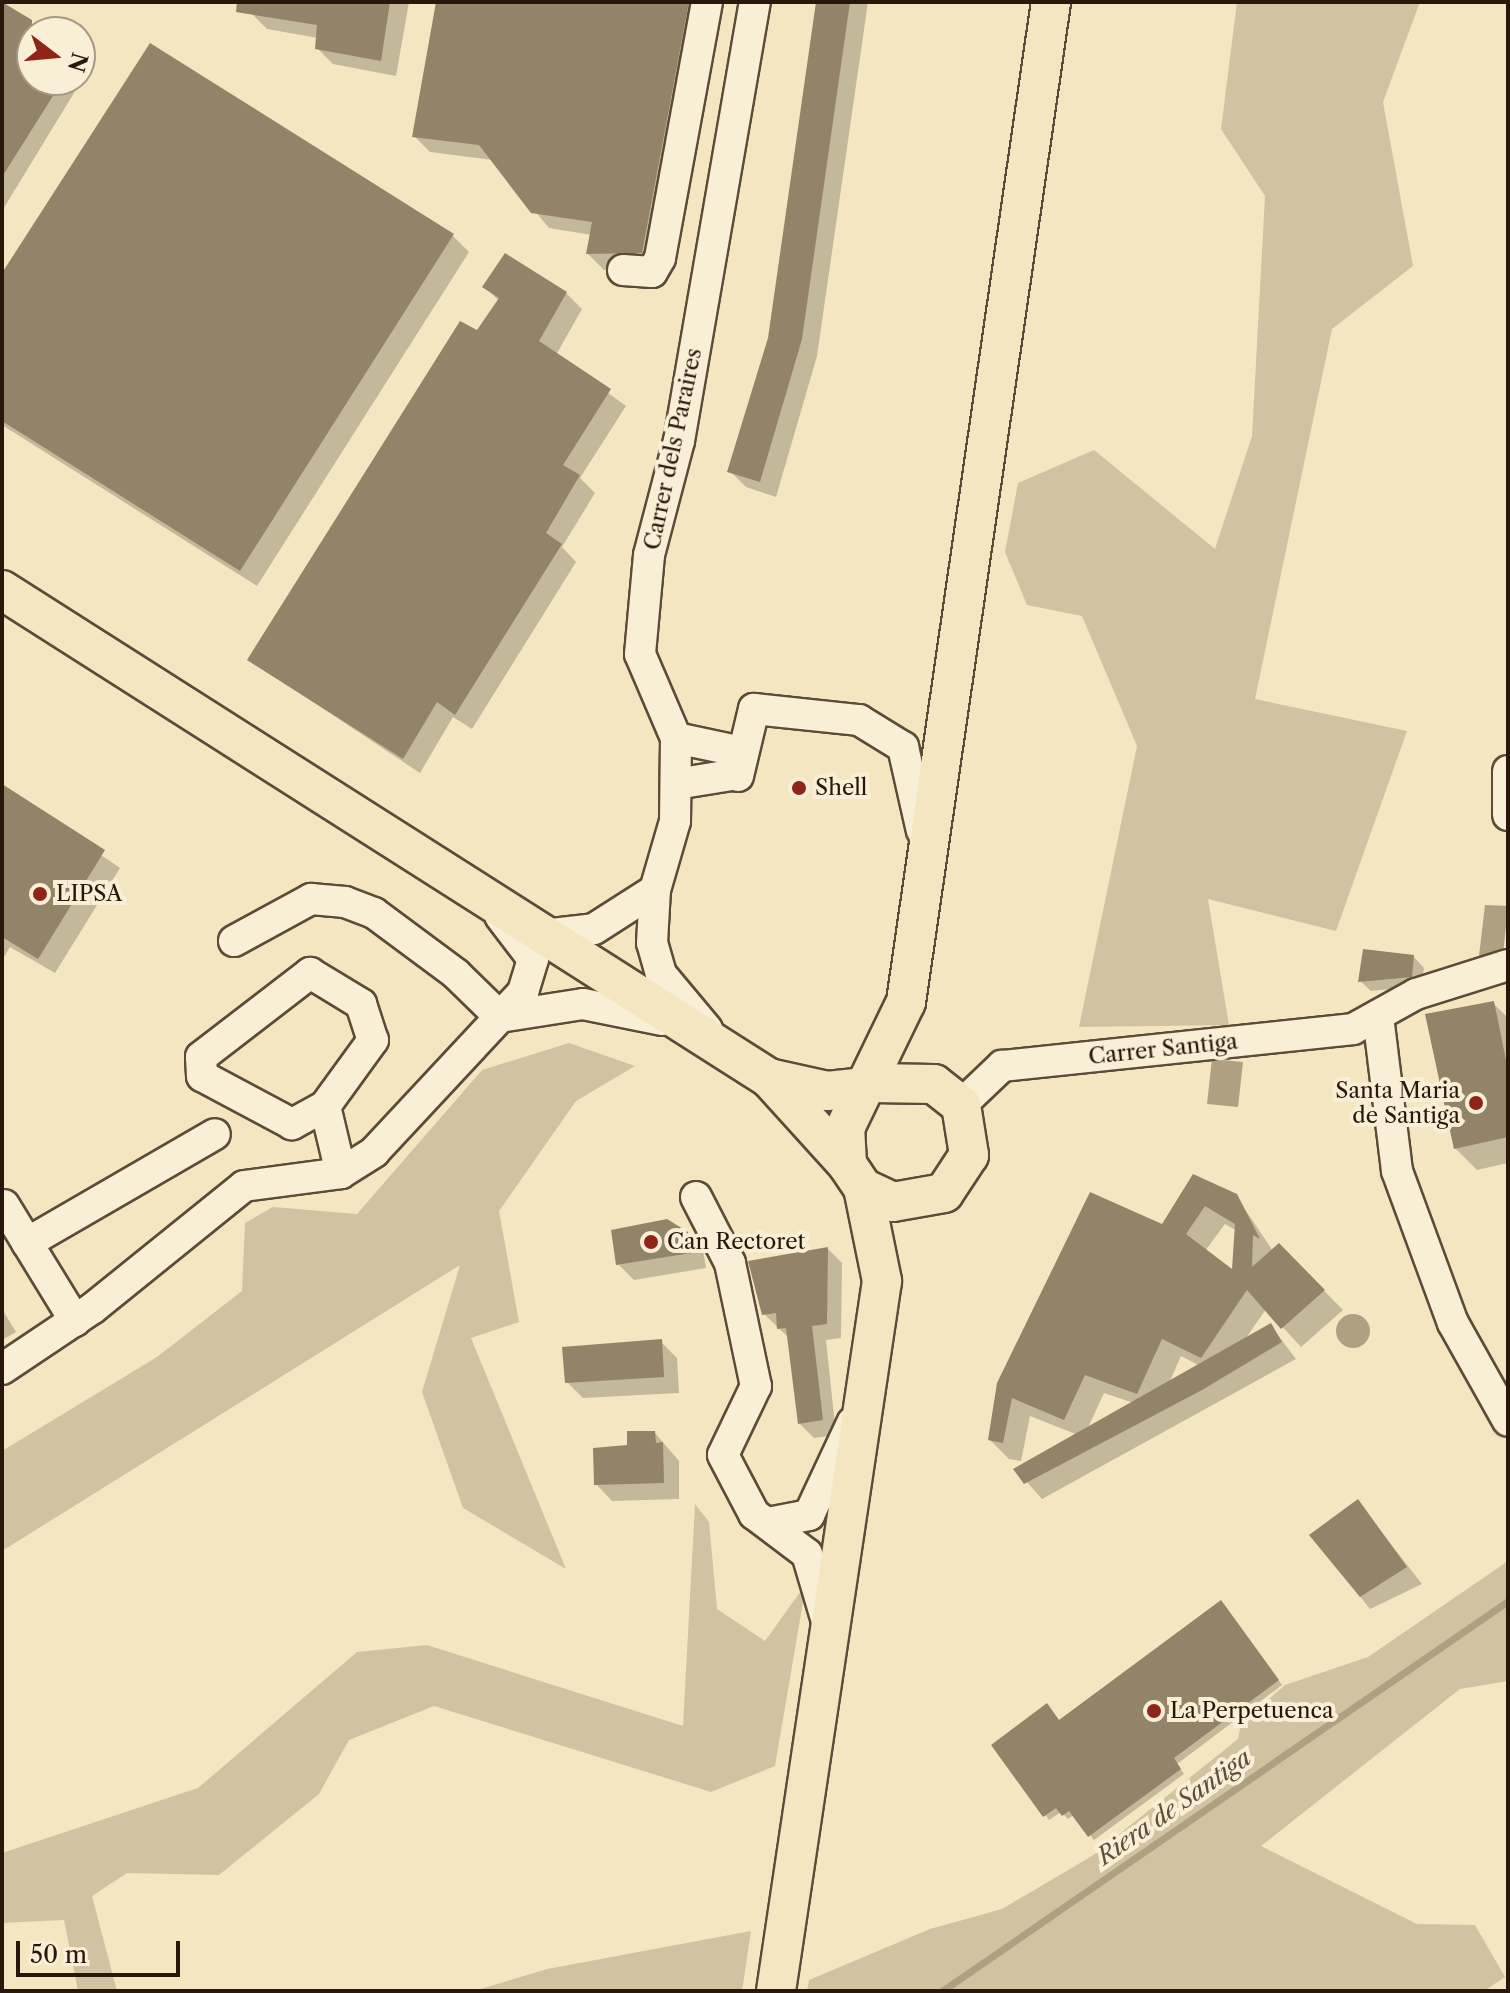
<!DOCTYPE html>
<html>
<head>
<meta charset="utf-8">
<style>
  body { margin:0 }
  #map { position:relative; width:1510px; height:1993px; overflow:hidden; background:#f4e6c0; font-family:"Libre Caslon Text",serif }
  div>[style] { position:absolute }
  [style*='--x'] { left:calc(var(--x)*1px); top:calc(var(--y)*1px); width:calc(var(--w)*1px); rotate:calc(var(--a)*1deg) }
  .green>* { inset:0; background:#d1c3a1 }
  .water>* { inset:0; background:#afa082 }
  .round { border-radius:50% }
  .shadow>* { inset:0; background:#0003 }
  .stream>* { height:7px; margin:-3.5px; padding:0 3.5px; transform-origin:3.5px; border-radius:3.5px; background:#afa082 }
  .building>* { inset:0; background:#938369 }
  .roads { filter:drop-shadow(2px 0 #5c4b38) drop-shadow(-2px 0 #5c4b38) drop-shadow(0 2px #5c4b38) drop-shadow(0 -2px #5c4b38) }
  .minor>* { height:30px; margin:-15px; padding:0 15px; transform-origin:15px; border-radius:15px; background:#f8efd6 }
  .major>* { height:38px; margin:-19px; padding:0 19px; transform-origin:19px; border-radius:19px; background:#f4e6c0 }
  .dots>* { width:22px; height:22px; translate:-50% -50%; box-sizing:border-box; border:4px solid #f8efd6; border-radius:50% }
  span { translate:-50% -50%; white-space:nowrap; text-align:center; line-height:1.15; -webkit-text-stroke:8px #f8efd6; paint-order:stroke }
  .street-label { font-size:22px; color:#29170b }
  .poi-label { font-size:22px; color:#29170b }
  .left { translate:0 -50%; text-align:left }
  .right { translate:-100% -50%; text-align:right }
  .water-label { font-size:24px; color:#5f4e3b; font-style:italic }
  .frame { position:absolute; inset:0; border:4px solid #29170b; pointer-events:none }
  .north { position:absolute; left:16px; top:16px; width:80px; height:80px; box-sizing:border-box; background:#f8efd6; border:2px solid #a59985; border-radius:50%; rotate:106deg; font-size:22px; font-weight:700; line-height:32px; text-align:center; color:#29170b }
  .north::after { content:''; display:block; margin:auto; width:28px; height:36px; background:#8f2418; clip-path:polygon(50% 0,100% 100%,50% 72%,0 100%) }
  .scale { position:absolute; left:16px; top:1941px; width:164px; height:36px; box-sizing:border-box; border:4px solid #29170b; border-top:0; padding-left:10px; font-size:24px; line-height:28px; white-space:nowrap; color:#29170b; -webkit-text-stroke:6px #f8efd6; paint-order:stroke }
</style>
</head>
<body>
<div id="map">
  <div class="green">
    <i style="clip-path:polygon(1237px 2px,1420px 2px,1383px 102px,1413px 266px,1332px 329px,1255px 699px,1407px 731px,1336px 931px,1208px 899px,1229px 1025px,1079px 1027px,1137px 746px,1082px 616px,1027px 605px,1005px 552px,1018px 483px,1094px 450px,1215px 549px,1252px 436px,1265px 196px,1221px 129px)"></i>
    <i style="clip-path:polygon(569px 1043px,635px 1066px,576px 1101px,499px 1211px,519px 1322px,471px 1338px,566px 1569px,463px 1508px,422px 1392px,460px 1265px,2px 1551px,2px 1451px,157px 1357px,242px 1291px,245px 1223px,273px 1207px,357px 1214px,482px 1070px)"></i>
    <i style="clip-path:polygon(695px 1504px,709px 1522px,717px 1609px,765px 1641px,806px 1584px,775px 1766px,711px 1792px,434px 1706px,349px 1740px,319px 1794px,219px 1875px,127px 1873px,92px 1896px,117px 1991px,78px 1991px,64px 1920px,2px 1923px,2px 1853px,198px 1788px,357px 1652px,427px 1645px,683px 1726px)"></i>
    <i style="clip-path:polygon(1508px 1561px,1508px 1681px,1460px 1689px,1261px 1846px,1417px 1924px,1475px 1925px,1505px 1977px,1484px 1991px,807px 1991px,809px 1980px,930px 1929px,1002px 1909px,1092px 1856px,1238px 1739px,1241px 1724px,1285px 1685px,1368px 1657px)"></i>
    <i style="clip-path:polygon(751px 1931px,742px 1991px,474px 1991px,547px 1969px)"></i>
  </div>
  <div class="water">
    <i style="clip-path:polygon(1485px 905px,1508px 906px,1503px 955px,1479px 956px)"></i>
    <i style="clip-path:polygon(1212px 1059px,1243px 1062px,1238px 1107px,1207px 1104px)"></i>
    <i class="round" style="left:1336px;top:1314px;width:34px;height:34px"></i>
  </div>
  <div class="shadow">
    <i style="clip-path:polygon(253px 2px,409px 2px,396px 76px,333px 64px,317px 48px,318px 38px,267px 29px,251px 13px)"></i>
    <i style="clip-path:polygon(438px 2px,715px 2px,658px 267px,604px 270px,588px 254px,592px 235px,549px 228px,493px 160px,430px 152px,414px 136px)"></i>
    <i style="clip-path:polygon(818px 2px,868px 2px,817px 356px,776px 497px,746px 487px,730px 471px,769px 339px)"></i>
    <i style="clip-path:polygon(2px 6px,46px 32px,32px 32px,32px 80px,80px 80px,80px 54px,91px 65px,2px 211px)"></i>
    <i style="clip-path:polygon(453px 236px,469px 252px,257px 586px,2px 425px,2px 277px)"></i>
    <i style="clip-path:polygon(485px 287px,566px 293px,582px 309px,556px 355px,626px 406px,580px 478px,595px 493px,562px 547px,576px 562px,472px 729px,453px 717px,420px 773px,250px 660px,499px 301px)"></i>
    <i style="clip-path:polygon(2px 787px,120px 868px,55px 973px,10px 947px,2px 960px)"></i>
    <i style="clip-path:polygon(1414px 957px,1424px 968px,1421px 986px,1371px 991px,1360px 981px)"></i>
    <i style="clip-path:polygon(1493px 1003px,1508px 1018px,1508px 1163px,1477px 1170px,1455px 1148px)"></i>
    <i style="clip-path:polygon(evenodd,1194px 1176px,1236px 1196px,1273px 1251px,1279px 1245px,1343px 1310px,1301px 1347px,1266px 1309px,1244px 1341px,1271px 1326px,1296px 1359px,1042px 1499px,1016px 1470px,1078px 1435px,1030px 1416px,1021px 1461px,1009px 1459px,990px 1440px,999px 1384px,1163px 1227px,1194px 1176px,1225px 1224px,1237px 1231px,1234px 1272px,1205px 1251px,1225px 1224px,1194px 1176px,1181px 1356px,1200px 1366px,1169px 1383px,1181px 1356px,1194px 1176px,1104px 1393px,1134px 1403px,1087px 1430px,1104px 1393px)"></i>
    <i style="clip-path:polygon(686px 1233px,703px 1250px,706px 1268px,634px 1280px,618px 1264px)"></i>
    <i style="clip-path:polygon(828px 1249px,842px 1263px,841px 1338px,826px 1340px,836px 1435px,814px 1438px,800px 1424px,789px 1338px,764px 1314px)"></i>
    <i style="clip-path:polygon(2px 1309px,16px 1332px,2px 1340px)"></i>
    <i style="clip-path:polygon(661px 1342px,677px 1358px,679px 1393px,583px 1398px,567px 1382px)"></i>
    <i style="clip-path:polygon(655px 1433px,679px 1461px,679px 1499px,612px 1501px,596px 1484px,629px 1447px)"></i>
    <i style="clip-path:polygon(1358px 1502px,1422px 1584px,1370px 1609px,1312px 1535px)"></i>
    <i style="clip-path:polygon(1225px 1607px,1282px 1685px,1177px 1764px,1184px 1774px,1094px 1840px,1074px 1815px,1068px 1819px,1061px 1812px,1049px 1820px,993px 1745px,1060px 1722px)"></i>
  </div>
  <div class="stream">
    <i style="--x:942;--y:1991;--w:687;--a:-34.57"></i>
  </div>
  <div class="building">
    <i style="clip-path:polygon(2px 2px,32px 20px,32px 80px,63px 80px,2px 177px)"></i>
    <i style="clip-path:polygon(237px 2px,390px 2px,381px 61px,315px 49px,317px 25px,236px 12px)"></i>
    <i style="clip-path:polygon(436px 2px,689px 2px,642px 253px,586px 254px,592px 222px,531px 213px,479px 145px,412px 137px)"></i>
    <i style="clip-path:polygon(816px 2px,850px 2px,802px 339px,760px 482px,727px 472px,768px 338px)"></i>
    <i style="clip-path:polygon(150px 43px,454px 234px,240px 571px,2px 421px,2px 273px)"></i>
    <i style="clip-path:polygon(505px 253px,567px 292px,539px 341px,611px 389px,563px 465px,580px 475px,546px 533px,562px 544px,455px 715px,437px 702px,403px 759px,247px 660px,460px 321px,477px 330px,499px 298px,482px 287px)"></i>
    <i style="clip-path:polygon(2px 784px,105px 850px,38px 959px,2px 937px)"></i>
    <i style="clip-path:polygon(1363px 949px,1414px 955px,1412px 977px,1358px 982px)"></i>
    <i style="clip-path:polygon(1494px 1001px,1508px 1070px,1508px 1137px,1454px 1149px,1425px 1014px)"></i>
    <i style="clip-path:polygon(evenodd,1193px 1174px,1237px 1194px,1260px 1239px,1253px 1235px,1252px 1267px,1279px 1243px,1325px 1290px,1281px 1329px,1247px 1290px,1201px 1358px,1162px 1339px,1137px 1394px,1085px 1375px,1064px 1420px,1012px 1398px,1003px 1443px,988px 1440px,997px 1383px,1090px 1192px,1162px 1224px,1193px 1174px,1205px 1206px,1235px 1224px,1232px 1269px,1186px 1234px,1205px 1206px)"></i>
    <i style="clip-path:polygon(667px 1219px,688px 1232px,691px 1253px,616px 1265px,611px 1230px)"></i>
    <i style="clip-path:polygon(828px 1247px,827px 1324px,812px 1326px,823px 1420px,798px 1424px,786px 1328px,777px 1329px,776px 1313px,762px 1315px,748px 1261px)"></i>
    <i style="clip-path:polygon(1271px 1323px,1282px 1342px,1202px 1390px,1024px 1484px,1013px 1469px)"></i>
    <i style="clip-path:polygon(662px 1339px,664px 1377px,565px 1383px,562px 1347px)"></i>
    <i style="clip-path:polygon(627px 1431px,655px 1431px,656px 1443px,663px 1442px,664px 1483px,594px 1485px,593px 1448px,627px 1445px)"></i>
    <i style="clip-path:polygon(1358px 1499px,1407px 1567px,1360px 1597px,1309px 1535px)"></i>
    <i style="clip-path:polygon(1221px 1600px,1279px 1680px,1174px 1758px,1181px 1769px,1088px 1837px,1069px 1811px,1062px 1816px,1056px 1808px,1043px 1817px,991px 1745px,1047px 1703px,1059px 1720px)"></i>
  </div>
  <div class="roads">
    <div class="minor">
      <i style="--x:623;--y:270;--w:29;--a:4"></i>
      <i style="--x:652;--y:272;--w:16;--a:-60"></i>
      <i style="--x:660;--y:258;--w:260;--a:-79.6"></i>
      <i style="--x:676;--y:738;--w:67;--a:12"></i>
      <i style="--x:1508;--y:771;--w:44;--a:90"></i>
      <i style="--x:738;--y:776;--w:69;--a:-76.6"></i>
      <i style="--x:754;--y:709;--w:106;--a:6"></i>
      <i style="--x:859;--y:720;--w:52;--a:31.5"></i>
      <i style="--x:903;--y:747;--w:86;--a:77.3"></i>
      <i style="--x:676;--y:784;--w:63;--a:-9.2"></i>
      <i style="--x:543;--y:935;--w:51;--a:-6.7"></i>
      <i style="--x:594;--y:929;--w:72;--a:-32.6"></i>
      <i style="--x:234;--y:941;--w:88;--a:-28.6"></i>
      <i style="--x:311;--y:899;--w:34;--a:5"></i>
      <i style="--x:345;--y:902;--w:31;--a:21"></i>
      <i style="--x:374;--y:913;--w:102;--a:36.6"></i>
      <i style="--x:456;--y:974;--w:62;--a:44.3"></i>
      <i style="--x:1378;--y:1016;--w:156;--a:83"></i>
      <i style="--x:1397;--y:1171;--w:162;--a:69.8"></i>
      <i style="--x:1453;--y:1323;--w:112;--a:60.7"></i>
      <i style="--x:500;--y:1017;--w:84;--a:-8.9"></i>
      <i style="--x:583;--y:1004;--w:81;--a:11.4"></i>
      <i style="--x:707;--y:1029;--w:72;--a:-129.9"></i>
      <i style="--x:661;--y:974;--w:32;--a:-106"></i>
      <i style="--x:652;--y:943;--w:53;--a:-86.8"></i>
      <i style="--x:655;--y:890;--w:72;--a:-73.8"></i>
      <i style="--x:675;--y:821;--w:83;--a:-89.3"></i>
      <i style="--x:676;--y:738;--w:91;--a:-113.2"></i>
      <i style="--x:640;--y:654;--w:99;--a:-84.8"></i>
      <i style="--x:649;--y:555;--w:118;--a:-75.3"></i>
      <i style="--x:679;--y:441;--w:446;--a:-80.2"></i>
      <i style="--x:961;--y:1105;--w:57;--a:-43.6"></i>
      <i style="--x:1002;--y:1066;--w:353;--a:-6"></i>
      <i style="--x:1353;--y:1029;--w:72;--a:-29.1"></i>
      <i style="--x:1416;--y:994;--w:96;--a:-17.5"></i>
      <i style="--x:325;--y:1106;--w:38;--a:151"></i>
      <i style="--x:292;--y:1124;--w:102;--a:-151.9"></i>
      <i style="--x:202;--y:1076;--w:19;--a:-93"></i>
      <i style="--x:201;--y:1057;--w:138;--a:-37.6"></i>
      <i style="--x:310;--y:973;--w:60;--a:31.3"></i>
      <i style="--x:361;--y:1004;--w:38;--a:72"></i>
      <i style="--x:373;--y:1040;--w:82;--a:126"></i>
      <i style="--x:325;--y:1106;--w:69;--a:76.6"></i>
      <i style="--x:696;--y:1197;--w:74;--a:62.7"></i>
      <i style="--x:730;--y:1263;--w:126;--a:78.1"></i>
      <i style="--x:756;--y:1386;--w:76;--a:115.6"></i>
      <i style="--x:723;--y:1455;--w:67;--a:62.3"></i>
      <i style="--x:754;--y:1514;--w:66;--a:37"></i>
      <i style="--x:807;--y:1554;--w:74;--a:73.5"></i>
      <i style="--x:4;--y:1205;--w:136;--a:58.5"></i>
      <i style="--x:27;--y:1243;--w:217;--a:-30.1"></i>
      <i style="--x:2;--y:1369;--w:110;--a:-33.8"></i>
      <i style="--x:93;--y:1308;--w:194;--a:-38.9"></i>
      <i style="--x:244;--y:1186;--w:98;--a:-7.6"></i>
      <i style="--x:341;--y:1173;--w:39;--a:-32"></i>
      <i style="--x:374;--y:1152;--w:219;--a:-47"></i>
      <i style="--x:523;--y:992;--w:34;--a:-73"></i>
      <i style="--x:533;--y:959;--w:54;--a:-127.5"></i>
      <i style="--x:773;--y:1522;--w:37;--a:-11"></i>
      <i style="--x:809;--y:1515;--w:102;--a:-64.9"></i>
    </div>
    <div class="major">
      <i style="--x:2;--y:590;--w:909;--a:32.47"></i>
      <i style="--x:769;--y:1078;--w:116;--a:47.8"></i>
      <i style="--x:769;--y:1078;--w:59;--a:12.6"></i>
      <i style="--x:827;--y:1091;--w:39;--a:-6"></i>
      <i style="--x:872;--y:1083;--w:62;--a:0.9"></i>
      <i style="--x:934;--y:1084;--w:34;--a:38"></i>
      <i style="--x:961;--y:1105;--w:51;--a:80.9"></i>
      <i style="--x:969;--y:1155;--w:45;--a:123.3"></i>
      <i style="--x:944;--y:1193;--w:52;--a:170"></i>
      <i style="--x:893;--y:1202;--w:33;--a:-155"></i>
      <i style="--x:863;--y:1188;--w:29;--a:-124"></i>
      <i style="--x:847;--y:1164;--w:36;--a:-93"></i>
      <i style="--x:845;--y:1128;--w:140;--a:-64.2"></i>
      <i style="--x:906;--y:1002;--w:1010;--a:-81.75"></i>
      <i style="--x:776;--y:1991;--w:718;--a:-81.51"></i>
      <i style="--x:882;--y:1281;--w:95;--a:-101.5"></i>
    </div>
  </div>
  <div class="dots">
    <i style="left:799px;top:788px;background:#8f2418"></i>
    <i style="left:40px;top:894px;background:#8f2418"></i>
    <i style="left:1476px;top:1103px;background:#8f2418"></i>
    <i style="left:651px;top:1242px;background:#8f2418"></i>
    <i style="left:1154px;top:1711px;background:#8f2418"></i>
  </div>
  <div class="street-label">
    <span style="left:673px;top:449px;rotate:-78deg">Carrer dels Paraires</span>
    <span style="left:1163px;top:1049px;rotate:-6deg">Carrer Santiga</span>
  </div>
  <div class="poi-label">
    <span class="left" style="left:815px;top:788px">Shell</span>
    <span class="left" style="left:56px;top:894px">LIPSA</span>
    <span class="right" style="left:1460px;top:1103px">Santa Maria<br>de Santiga</span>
    <span class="left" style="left:667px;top:1242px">Can Rectoret</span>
    <span class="left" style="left:1170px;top:1711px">La Perpetuenca</span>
  </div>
  <div class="water-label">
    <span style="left:1174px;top:1807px;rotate:-35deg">Riera de Santiga</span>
  </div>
  <div class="frame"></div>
  <div class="north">N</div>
  <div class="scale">50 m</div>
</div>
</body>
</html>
